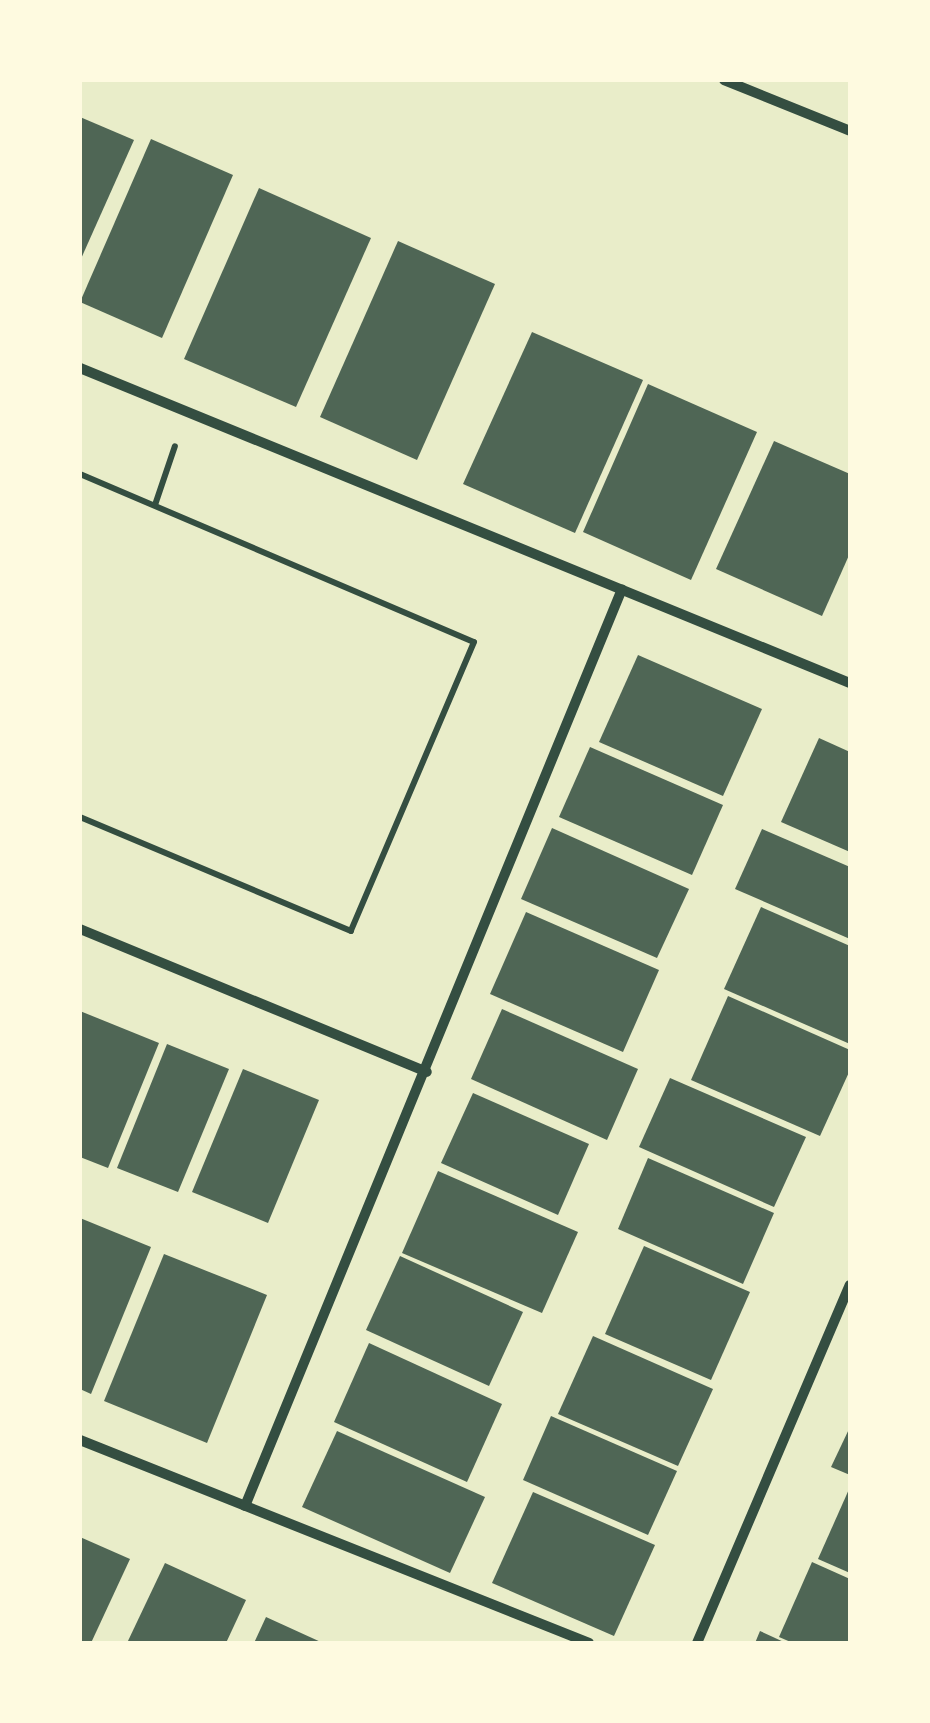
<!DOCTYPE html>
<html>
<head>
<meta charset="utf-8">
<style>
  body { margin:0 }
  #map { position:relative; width:930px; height:1723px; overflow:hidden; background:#e9edc9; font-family:Lato,sans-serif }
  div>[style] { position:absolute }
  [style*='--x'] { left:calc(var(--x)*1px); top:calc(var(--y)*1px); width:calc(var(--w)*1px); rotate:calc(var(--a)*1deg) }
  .building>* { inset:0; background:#4f6655 }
  .path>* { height:6px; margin:-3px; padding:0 3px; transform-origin:3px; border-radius:3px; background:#344e41 }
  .minor>* { height:10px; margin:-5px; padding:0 5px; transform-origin:5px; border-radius:5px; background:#344e41 }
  span { translate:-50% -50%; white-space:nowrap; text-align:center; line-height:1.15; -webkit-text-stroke:9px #fefae0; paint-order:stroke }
  .frame { position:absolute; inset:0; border:82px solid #fefae0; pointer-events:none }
</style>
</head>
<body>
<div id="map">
  <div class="building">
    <i style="clip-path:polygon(80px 117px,134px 140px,80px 261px)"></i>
    <i style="clip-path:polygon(151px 139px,233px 175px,162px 338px,80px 302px)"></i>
    <i style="clip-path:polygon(259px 188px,371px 238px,296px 407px,184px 359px)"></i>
    <i style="clip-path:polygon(398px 241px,495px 284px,417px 460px,320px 417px)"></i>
    <i style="clip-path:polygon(532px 332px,643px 380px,575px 533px,463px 484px)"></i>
    <i style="clip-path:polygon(648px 384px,757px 432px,691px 580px,583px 532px)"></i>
    <i style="clip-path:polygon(774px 441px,850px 474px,850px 553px,822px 616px,716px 569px)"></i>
    <i style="clip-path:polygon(638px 655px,762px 709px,723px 796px,599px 742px)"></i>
    <i style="clip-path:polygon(819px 738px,850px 752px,850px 852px,781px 822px)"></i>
    <i style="clip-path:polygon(590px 747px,723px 805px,692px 875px,559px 817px)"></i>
    <i style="clip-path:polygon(552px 828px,689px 889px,657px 958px,521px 899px)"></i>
    <i style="clip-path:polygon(762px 829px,850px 867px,850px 939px,735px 889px)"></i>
    <i style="clip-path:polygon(761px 907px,850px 946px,850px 1044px,724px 989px)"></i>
    <i style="clip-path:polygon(526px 912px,659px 970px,623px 1052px,490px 994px)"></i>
    <i style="clip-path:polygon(728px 996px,850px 1050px,850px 1070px,820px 1136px,691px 1080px)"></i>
    <i style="clip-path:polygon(502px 1009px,638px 1069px,607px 1140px,471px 1079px)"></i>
    <i style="clip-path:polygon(80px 1011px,159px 1043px,108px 1168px,80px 1157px)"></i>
    <i style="clip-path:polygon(167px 1044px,229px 1069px,178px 1192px,117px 1168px)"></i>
    <i style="clip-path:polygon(243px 1069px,319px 1100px,268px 1223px,192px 1192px)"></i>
    <i style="clip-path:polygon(670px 1078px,806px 1137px,774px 1207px,639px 1147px)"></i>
    <i style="clip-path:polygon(473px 1093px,589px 1144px,558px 1215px,441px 1163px)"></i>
    <i style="clip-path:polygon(648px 1158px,774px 1213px,743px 1284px,618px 1229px)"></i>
    <i style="clip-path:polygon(438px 1171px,578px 1232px,542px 1313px,402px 1253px)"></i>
    <i style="clip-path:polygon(80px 1218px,151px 1247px,91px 1394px,80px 1389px)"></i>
    <i style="clip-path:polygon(644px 1246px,750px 1292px,711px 1380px,605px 1334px)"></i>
    <i style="clip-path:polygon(164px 1254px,267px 1295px,207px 1443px,104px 1401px)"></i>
    <i style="clip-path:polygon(400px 1256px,523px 1312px,489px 1386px,366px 1330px)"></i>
    <i style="clip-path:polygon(593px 1336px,713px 1389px,678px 1466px,558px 1414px)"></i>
    <i style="clip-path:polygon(369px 1343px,502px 1404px,467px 1482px,334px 1422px)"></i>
    <i style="clip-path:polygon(551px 1416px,677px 1471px,648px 1535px,523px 1480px)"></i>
    <i style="clip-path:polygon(850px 1427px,850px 1475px,831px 1467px)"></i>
    <i style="clip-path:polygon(337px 1431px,485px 1497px,450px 1573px,302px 1507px)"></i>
    <i style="clip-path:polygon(850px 1487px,850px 1573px,818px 1559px)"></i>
    <i style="clip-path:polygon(533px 1492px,655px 1545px,614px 1636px,492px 1583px)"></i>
    <i style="clip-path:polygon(80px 1537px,130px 1559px,91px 1643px,80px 1643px)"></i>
    <i style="clip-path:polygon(812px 1562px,850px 1579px,850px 1643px,793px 1643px,779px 1637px)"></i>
    <i style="clip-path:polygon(165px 1563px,246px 1600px,226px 1643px,127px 1643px)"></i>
    <i style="clip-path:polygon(266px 1617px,323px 1643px,254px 1643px)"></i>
    <i style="clip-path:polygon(760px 1631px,786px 1643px,755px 1643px)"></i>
  </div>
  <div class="path">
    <i style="--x:80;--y:474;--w:428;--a:23.1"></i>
    <i style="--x:474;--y:642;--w:314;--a:113.1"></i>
    <i style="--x:351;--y:931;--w:294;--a:-157.2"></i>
    <i style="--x:155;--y:505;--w:62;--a:-71.3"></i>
  </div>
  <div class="minor">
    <i style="--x:724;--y:80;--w:136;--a:22"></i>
    <i style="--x:80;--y:368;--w:832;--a:22.25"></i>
    <i style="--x:80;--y:929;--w:375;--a:22.4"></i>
    <i style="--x:80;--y:1440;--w:548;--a:21.74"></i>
    <i style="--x:245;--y:1506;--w:991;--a:-67.65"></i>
    <i style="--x:697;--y:1643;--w:389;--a:-66.9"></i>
  </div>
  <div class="frame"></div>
</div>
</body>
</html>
